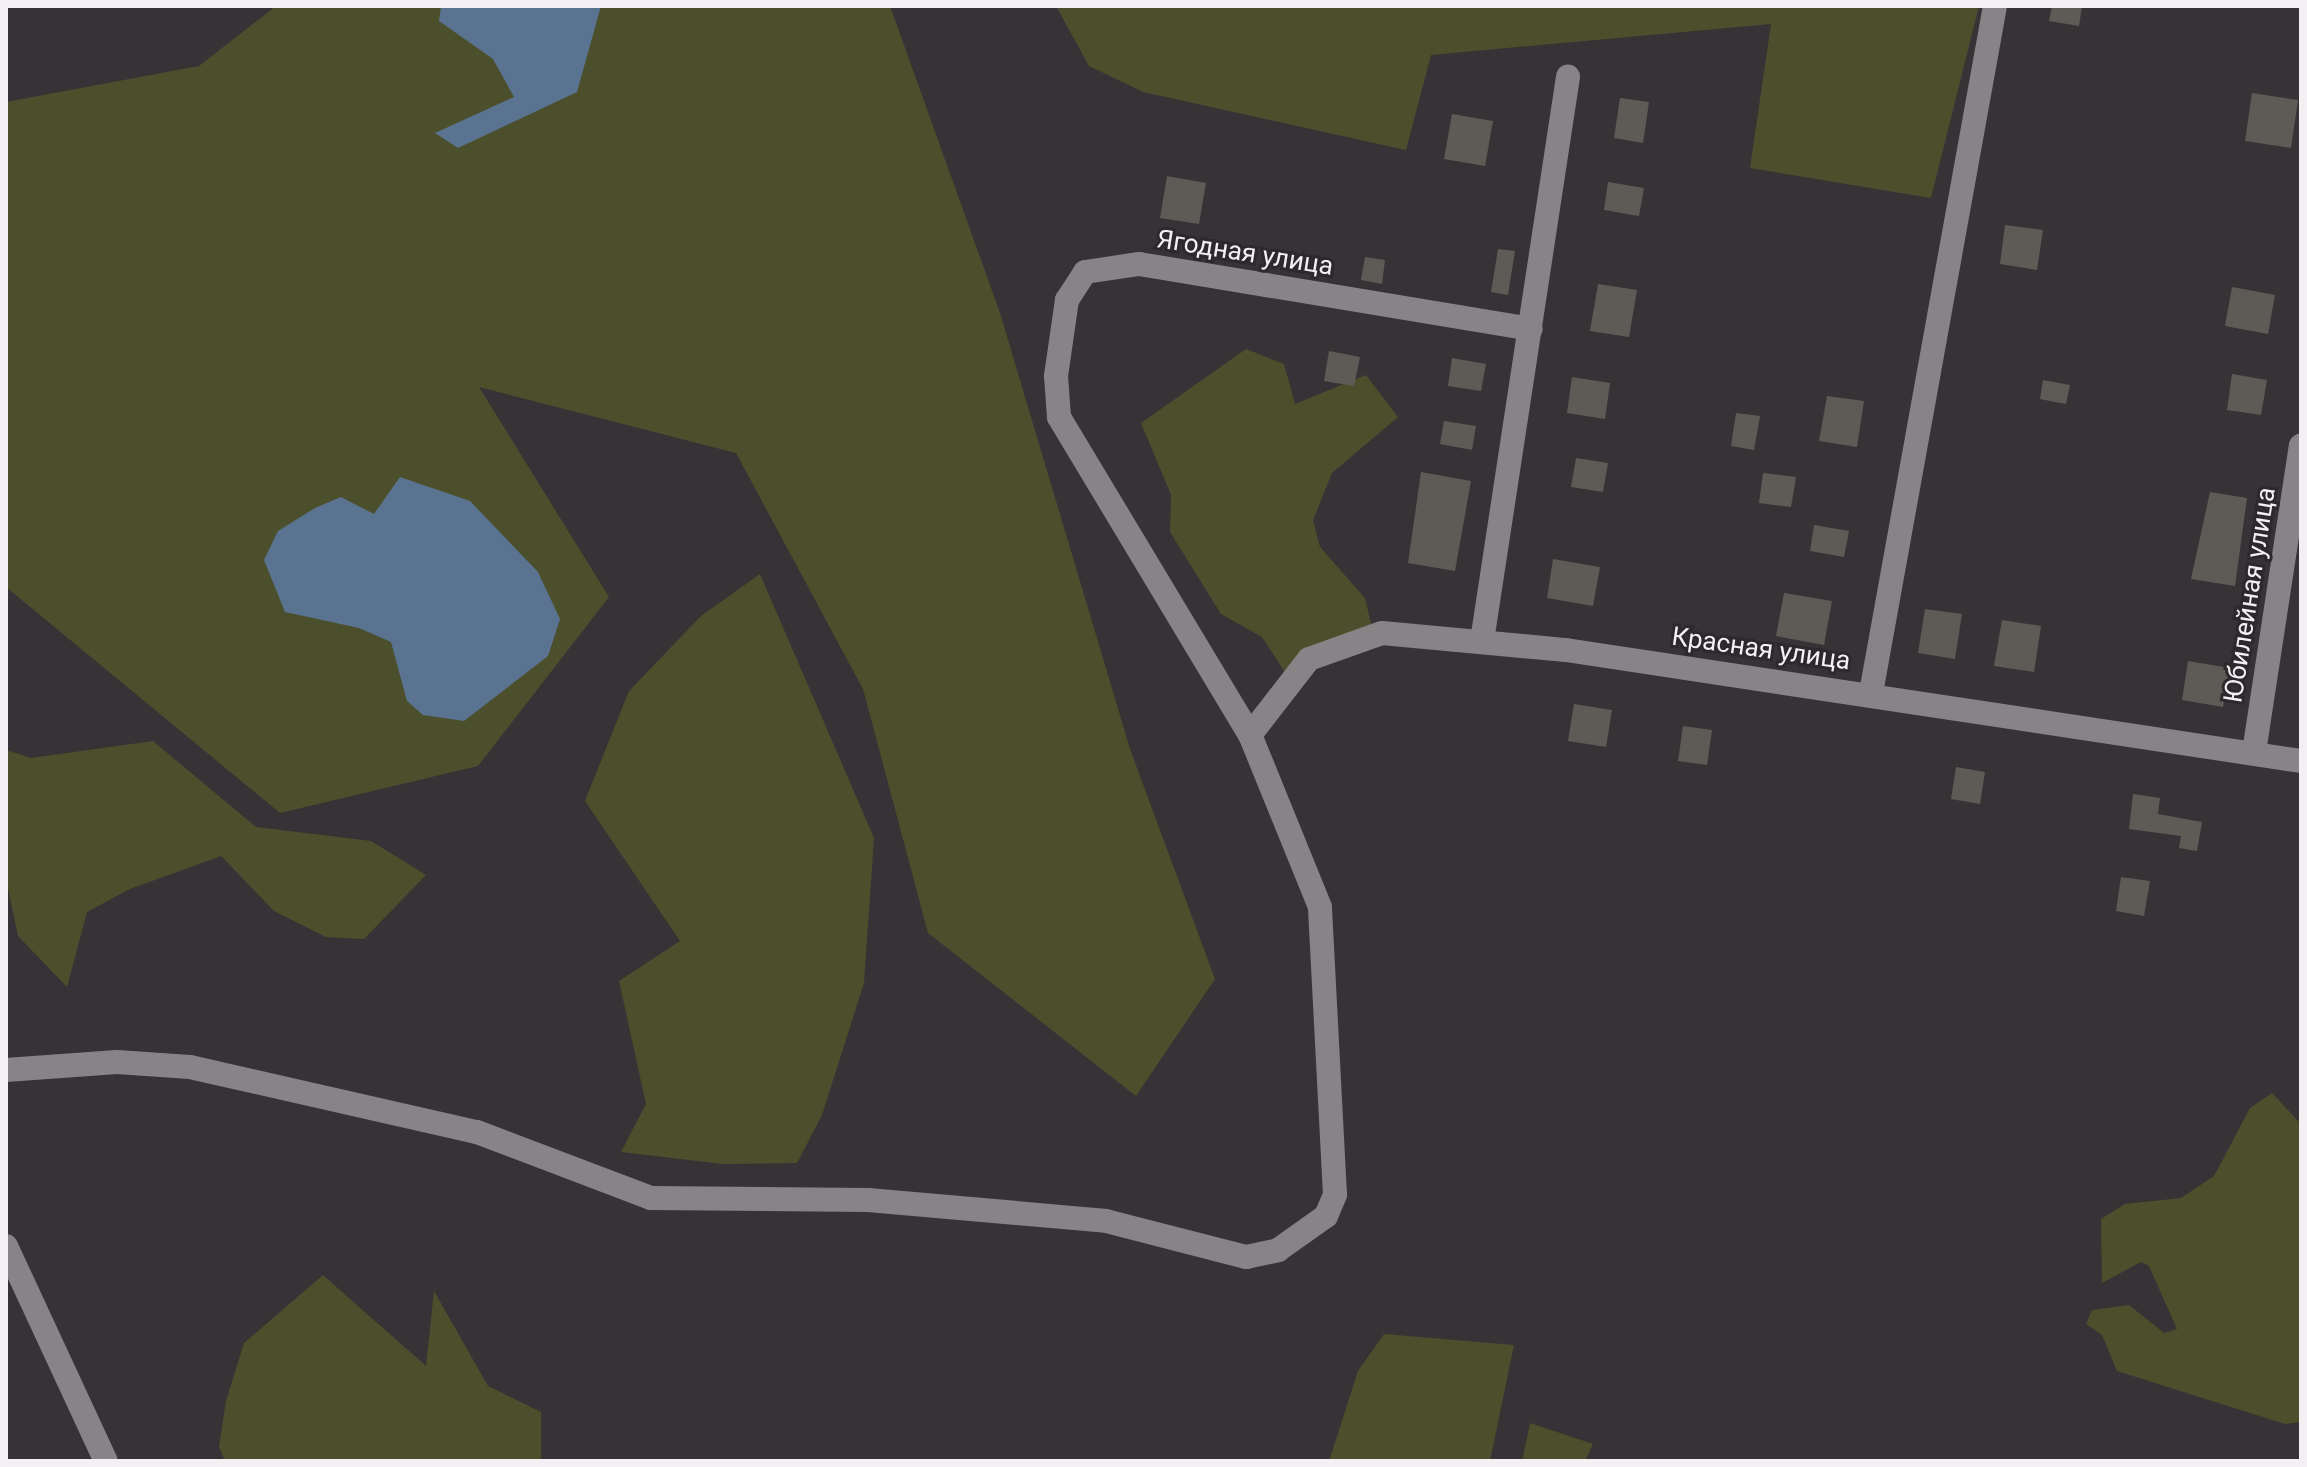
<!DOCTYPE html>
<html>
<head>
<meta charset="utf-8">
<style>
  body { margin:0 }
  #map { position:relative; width:2307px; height:1467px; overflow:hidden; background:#363336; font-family:Roboto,sans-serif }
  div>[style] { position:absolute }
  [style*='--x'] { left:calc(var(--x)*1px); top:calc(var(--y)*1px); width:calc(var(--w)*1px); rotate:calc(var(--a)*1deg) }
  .green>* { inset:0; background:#4b4f2c }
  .water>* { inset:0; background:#5a7391 }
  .building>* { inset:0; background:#5e5b57 }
  .minor>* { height:24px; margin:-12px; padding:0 12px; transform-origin:12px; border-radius:12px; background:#878387 }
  span { translate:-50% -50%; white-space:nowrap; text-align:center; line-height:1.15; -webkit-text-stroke:6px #2c292c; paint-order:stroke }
  .street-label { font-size:26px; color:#f2f0f2 }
  .frame { position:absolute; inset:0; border:8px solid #f2f0f2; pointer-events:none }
</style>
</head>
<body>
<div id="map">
  <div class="green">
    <i style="clip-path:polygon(276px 6px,890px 6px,1000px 313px,1130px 749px,1215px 979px,1136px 1096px,928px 933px,863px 689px,736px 453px,479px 387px,609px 597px,478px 766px,280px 813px,6px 587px,6px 102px,199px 66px)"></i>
    <i style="clip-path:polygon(1056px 6px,1979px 6px,1931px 198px,1750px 168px,1771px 24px,1431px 55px,1406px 150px,1143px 92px,1089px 66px)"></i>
    <i style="clip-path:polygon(1246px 349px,1284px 364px,1295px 404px,1366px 375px,1398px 417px,1332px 473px,1313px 520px,1320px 547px,1365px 598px,1372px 628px,1288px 677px,1262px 637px,1221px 614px,1170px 532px,1171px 495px,1141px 423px)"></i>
    <i style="clip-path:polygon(760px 574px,874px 838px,864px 983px,822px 1115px,797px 1163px,723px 1164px,621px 1152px,646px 1104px,619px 981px,680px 941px,585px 801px,629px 691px,701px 616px)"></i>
    <i style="clip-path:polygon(153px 741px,256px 827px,371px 841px,426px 875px,364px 939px,326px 937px,274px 911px,221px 856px,130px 889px,87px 912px,67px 987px,18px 936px,6px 879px,6px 750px,31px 758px)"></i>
    <i style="clip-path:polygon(2272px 1093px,2301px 1124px,2301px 1422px,2285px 1424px,2117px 1371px,2102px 1335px,2086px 1324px,2092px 1310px,2129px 1305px,2164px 1333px,2177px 1329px,2149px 1266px,2141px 1262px,2102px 1283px,2101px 1219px,2125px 1204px,2181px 1198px,2214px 1176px,2250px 1108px)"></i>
    <i style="clip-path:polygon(323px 1275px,426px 1366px,434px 1291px,488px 1386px,541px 1412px,541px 1461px,225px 1461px,219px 1447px,226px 1401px,244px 1343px)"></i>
    <i style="clip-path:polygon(1384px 1334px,1514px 1345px,1490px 1461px,1329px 1461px,1358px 1371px)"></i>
    <i style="clip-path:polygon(1530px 1423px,1593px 1444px,1585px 1461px,1522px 1461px)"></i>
  </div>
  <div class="water">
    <i style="clip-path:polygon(441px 6px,601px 6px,577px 92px,458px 148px,435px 133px,514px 97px,493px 59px,439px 21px)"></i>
    <i style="clip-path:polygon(400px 477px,470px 501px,538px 572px,560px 619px,548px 656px,464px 721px,423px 715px,407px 701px,391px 642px,359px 628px,285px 612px,264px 560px,278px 531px,315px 508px,341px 497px,374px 514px)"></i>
  </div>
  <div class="building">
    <i style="clip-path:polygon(2052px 6px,2082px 6px,2079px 26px,2049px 21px)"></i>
    <i style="clip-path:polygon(2252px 93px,2298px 100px,2291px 148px,2245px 141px)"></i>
    <i style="clip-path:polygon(1620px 98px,1649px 102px,1643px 143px,1614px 138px)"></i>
    <i style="clip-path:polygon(1452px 114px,1493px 121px,1485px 166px,1444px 159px)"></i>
    <i style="clip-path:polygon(1167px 176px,1206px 183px,1199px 224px,1160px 218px)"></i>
    <i style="clip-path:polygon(1608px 182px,1644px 188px,1639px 216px,1604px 210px)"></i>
    <i style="clip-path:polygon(2005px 225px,2043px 230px,2037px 270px,2000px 264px)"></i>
    <i style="clip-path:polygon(1498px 249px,1515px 251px,1508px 295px,1491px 292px)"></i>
    <i style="clip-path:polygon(1365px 257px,1385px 260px,1382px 284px,1361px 280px)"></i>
    <i style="clip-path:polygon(1598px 284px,1637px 290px,1629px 337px,1590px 331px)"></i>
    <i style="clip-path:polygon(2232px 287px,2275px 295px,2268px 334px,2225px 326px)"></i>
    <i style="clip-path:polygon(1329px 351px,1360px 357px,1354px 386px,1324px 381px)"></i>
    <i style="clip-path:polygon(1452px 358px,1486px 364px,1481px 391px,1448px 386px)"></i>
    <i style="clip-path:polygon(2232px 374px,2267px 380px,2261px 415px,2227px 410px)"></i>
    <i style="clip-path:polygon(1572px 377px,1610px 383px,1605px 419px,1567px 413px)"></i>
    <i style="clip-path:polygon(2043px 380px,2070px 385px,2066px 404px,2040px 399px)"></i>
    <i style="clip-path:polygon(1827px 396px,1864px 401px,1857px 447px,1819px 441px)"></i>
    <i style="clip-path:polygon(1736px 413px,1760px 416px,1754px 450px,1731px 446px)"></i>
    <i style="clip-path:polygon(1444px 421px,1476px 426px,1472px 450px,1440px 444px)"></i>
    <i style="clip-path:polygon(1576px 458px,1608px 463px,1603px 492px,1571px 487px)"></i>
    <i style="clip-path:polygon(1421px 472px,1471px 481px,1455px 571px,1408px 563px)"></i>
    <i style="clip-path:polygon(1763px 473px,1796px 477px,1791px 507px,1759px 503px)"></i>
    <i style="clip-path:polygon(2210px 492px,2247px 498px,2235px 586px,2191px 579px)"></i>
    <i style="clip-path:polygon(1814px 525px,1849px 531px,1844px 557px,1810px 551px)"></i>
    <i style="clip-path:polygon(1553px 559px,1600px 567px,1593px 606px,1547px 598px)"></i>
    <i style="clip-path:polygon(1784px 593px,1832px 601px,1824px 645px,1776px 636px)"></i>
    <i style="clip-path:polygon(1925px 609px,1962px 614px,1955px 659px,1918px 653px)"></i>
    <i style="clip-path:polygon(2002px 620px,2041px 626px,2034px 672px,1994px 666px)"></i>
    <i style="clip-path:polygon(2188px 661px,2230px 668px,2223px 707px,2182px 700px)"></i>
    <i style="clip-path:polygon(1574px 704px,1612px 710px,1606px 747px,1568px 741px)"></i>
    <i style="clip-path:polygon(1683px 726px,1712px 730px,1707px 765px,1678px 761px)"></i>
    <i style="clip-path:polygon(1956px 767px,1985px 772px,1980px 804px,1951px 799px)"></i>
    <i style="clip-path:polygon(2133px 794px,2160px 798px,2158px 814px,2202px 822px,2197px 851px,2179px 848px,2181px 836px,2129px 829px)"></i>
    <i style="clip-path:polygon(2121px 877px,2150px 881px,2144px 916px,2116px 911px)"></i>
  </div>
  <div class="minor">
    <i style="--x:1482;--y:641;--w:571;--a:-81.33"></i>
    <i style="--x:1871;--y:693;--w:698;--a:-79.77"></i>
    <i style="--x:1250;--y:735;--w:96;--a:-52.2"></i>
    <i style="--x:1309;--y:659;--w:77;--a:-19.6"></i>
    <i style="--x:1382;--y:633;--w:185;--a:5.3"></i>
    <i style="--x:1566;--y:650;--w:743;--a:8.59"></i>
    <i style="--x:2254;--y:752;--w:310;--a:-81.3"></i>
    <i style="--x:6;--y:1070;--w:111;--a:-4.1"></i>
    <i style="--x:117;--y:1062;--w:73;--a:3.9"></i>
    <i style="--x:190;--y:1067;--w:294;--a:12.8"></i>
    <i style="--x:477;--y:1132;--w:186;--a:20.8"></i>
    <i style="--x:651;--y:1198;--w:217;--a:0.5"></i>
    <i style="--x:868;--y:1200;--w:239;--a:5"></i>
    <i style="--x:1106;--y:1221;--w:145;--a:14.4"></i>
    <i style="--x:1246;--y:1257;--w:33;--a:-12"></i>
    <i style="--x:1278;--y:1250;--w:59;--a:-35.3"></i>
    <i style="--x:1326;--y:1216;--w:23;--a:-67"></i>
    <i style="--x:1335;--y:1195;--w:288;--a:-93"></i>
    <i style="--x:1320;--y:907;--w:186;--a:-112.1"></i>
    <i style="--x:1250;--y:735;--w:371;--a:-121"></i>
    <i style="--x:1059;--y:417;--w:41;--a:-94.2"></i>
    <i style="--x:1056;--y:376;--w:77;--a:-81.8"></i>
    <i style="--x:1067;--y:300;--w:33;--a:-57"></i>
    <i style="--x:1085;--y:272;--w:55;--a:-8.4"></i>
    <i style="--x:1139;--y:264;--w:397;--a:9.4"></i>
    <i style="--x:6;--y:1246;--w:237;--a:65.1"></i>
  </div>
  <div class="street-label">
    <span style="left:1245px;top:253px;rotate:9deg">Ягодная улица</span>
    <span style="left:2250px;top:595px;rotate:-81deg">Юбилейная улица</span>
    <span style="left:1761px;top:649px;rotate:8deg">Красная улица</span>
  </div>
  <div class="frame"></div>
</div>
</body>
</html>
